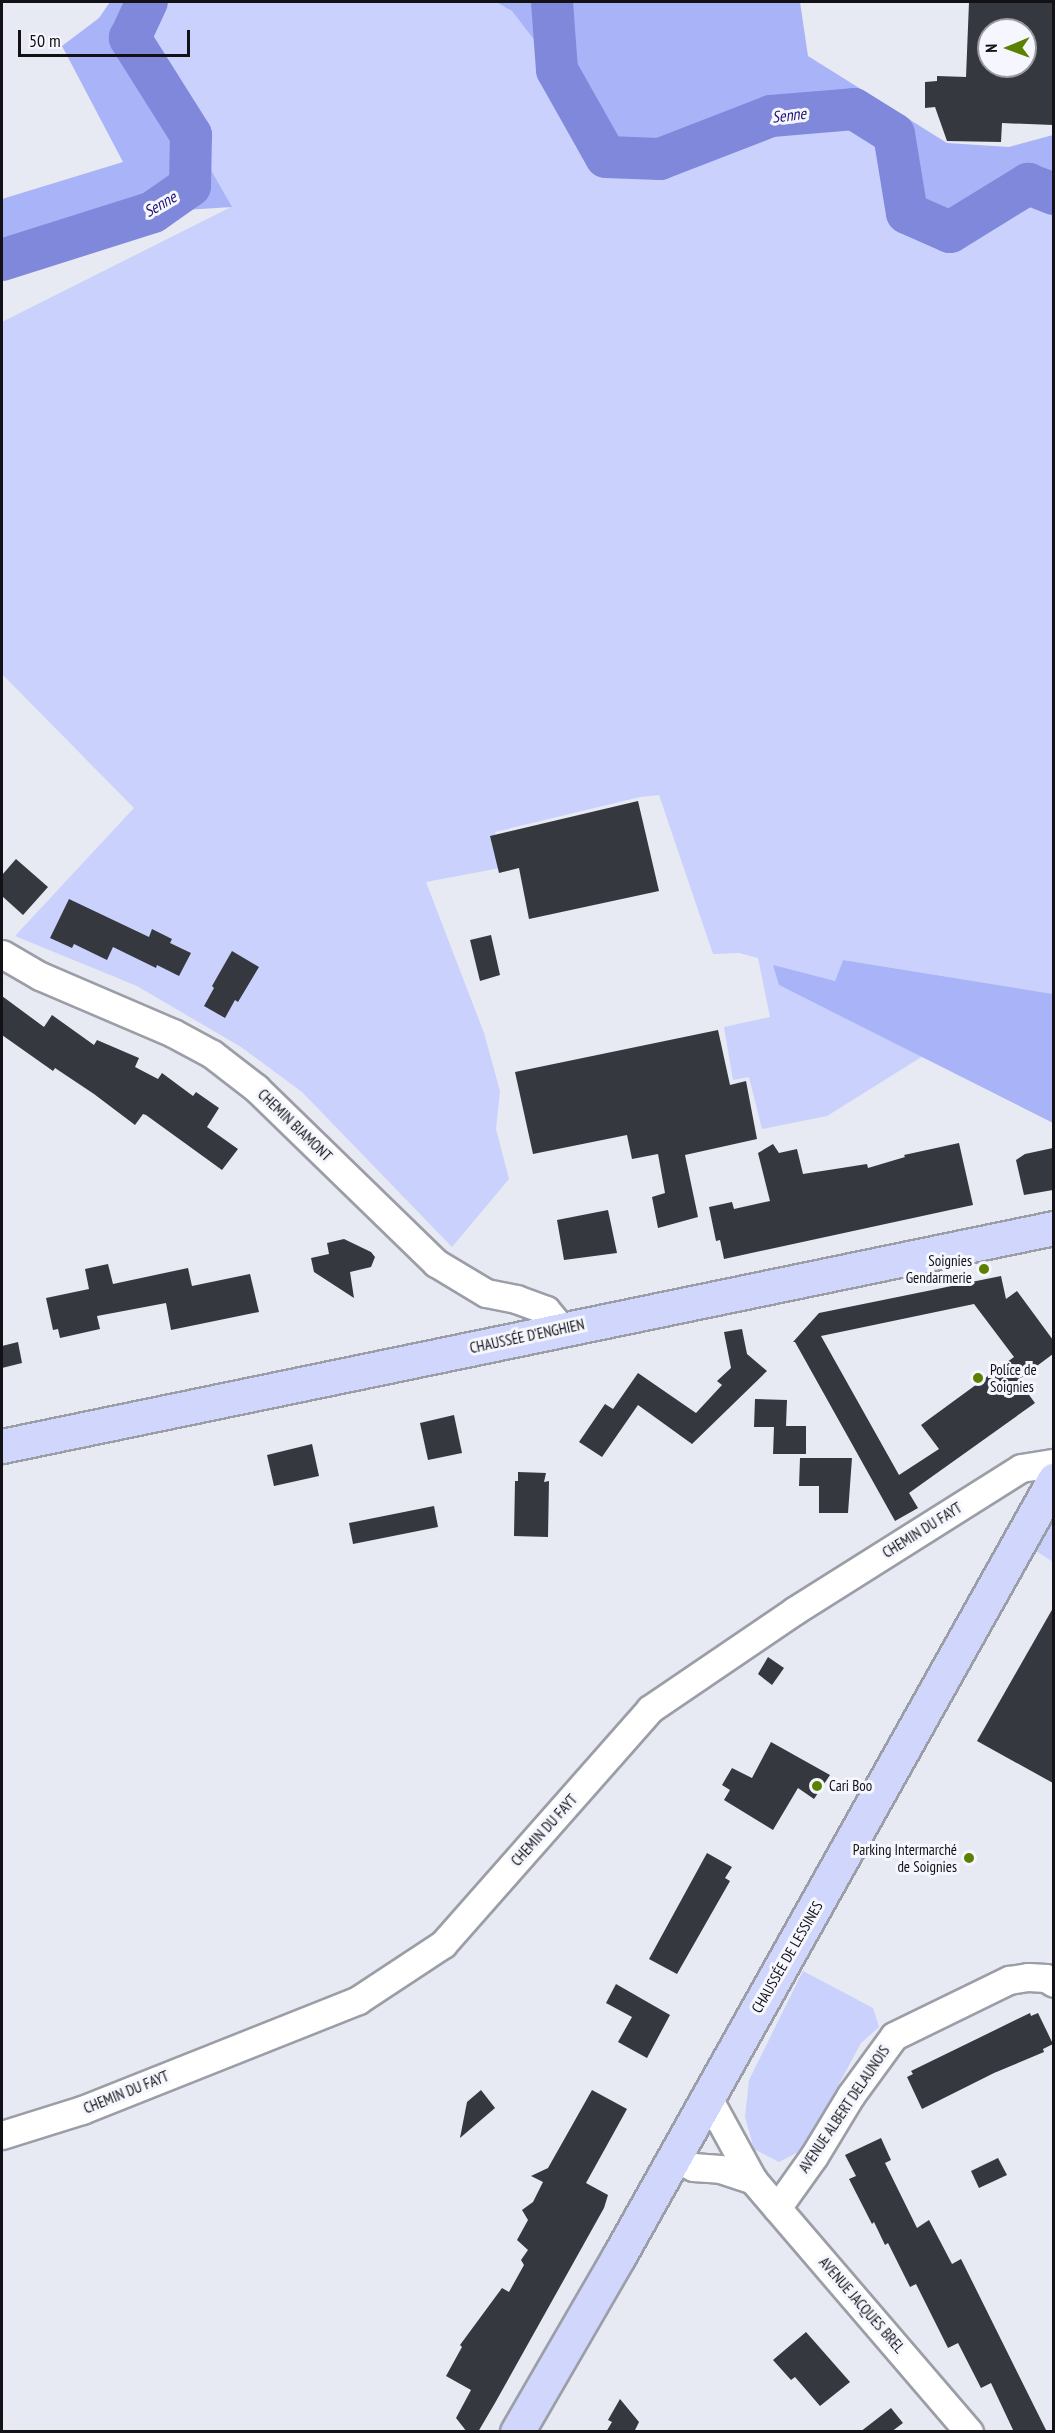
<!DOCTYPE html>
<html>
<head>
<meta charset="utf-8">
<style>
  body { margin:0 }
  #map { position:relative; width:1055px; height:2433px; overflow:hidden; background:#e7e9f3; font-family:"PT Sans Narrow",sans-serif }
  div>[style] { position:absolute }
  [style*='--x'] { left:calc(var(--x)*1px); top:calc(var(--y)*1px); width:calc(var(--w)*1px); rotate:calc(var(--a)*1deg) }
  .green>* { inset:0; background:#cad1fc }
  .forest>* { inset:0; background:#a9b3f8 }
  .river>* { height:42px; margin:-21px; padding:0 21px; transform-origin:21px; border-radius:21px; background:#7f88db }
  .building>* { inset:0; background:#36383f }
  .roads { filter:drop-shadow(2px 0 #9c9ea7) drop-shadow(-2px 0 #9c9ea7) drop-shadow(0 2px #9c9ea7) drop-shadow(0 -2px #9c9ea7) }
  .minor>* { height:27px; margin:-13.5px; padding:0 13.5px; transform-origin:13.5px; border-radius:13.5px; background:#fff }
  .major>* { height:33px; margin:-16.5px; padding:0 16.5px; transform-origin:16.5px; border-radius:16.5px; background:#d0d6fc }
  .dots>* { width:16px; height:16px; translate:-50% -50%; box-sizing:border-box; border:3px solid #f5f6fe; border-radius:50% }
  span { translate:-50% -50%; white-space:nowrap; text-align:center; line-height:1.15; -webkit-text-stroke:6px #f5f6fe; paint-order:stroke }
  .street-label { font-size:15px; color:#121216 }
  .poi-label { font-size:15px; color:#121216 }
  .right { translate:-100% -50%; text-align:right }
  .left { translate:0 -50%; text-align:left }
  .water-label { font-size:16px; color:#201173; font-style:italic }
  .frame { position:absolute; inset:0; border:3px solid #121216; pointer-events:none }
  .north { position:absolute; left:977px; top:18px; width:60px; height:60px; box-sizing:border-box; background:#f5f6fe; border:2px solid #9a9ba1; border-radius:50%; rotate:269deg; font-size:16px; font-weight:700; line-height:24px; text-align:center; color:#121216 }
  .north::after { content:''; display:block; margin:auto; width:21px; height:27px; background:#5a8100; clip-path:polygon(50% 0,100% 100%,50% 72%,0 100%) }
  .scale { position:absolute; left:18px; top:30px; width:172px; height:27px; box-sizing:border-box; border:3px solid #121216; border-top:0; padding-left:8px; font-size:18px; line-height:21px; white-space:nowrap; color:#121216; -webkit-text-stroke:4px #f5f6fe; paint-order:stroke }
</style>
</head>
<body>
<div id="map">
  <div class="green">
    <i style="clip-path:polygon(147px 2px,496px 2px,512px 11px,557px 70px,606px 157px,660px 159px,771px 116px,854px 109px,894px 134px,907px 213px,1028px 184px,1053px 194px,1053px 994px,843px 960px,835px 981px,779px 985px,923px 1056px,827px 1116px,762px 1129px,749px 1077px,733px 1080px,724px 1027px,770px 1017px,758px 958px,739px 953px,713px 954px,659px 795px,640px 797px,495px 832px,500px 868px,426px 882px,484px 1033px,500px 1091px,496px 1129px,509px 1179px,452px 1247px,302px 1092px,241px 1047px,137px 986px,15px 936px,134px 808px,2px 674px,2px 322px,231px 207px,191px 135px,130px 38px)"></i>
    <i style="clip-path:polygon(1053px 1518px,1054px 1561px,1053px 1562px,1036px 1551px)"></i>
    <i style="clip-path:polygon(803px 1971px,873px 2008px,879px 2027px,861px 2043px,804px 2149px,779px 2162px,754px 2149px,745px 2117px,749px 2080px)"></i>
  </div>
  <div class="forest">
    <i style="clip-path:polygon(110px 2px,147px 2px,130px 38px,191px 135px,232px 207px,153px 212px,2px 260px,2px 199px,123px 162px,62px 46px,99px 18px)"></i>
    <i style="clip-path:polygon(496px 2px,800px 2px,808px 56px,947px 143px,1009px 147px,1053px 135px,1053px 194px,1028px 184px,950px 232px,907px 213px,894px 134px,854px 109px,770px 116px,660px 159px,606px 157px,557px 70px,512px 11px)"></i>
    <i style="clip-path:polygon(843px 960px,1053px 994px,1053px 1123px,779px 985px,773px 965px,835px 981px)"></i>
  </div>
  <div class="river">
    <i style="--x:552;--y:2;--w:68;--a:85.8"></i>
    <i style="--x:557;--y:70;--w:100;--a:60.6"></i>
    <i style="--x:606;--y:157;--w:54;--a:2.1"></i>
    <i style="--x:660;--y:159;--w:119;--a:-21.2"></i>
    <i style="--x:771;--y:116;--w:83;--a:-4.8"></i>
    <i style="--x:854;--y:109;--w:47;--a:32"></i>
    <i style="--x:894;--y:134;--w:80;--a:80.7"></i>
    <i style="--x:907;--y:213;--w:47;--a:23.8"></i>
    <i style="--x:950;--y:232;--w:92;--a:-31.6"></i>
    <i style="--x:1028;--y:184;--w:28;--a:21"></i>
    <i style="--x:2;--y:260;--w:158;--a:-17.6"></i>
    <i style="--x:153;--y:212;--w:45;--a:-35.1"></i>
    <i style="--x:190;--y:186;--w:51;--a:-88.9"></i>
    <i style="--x:191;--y:135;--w:115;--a:-122.2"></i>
    <i style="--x:130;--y:38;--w:40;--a:-65"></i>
  </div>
  <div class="building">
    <i style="clip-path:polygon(evenodd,969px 2px,1053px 2px,1053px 125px,1002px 123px,1001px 142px,947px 141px,935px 107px,925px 108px,925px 82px,937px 81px,937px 76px,966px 77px,969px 2px,989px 30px,1025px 30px,1025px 66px,989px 66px,989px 30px)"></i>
    <i style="clip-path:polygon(638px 801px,659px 891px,529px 919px,519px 868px,499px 873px,490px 836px)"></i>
    <i style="clip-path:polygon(16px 859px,48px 887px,23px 915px,2px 896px,2px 875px)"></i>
    <i style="clip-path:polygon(69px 899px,149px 937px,152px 929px,172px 939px,170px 943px,191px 953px,179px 976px,157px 965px,156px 968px,113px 947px,107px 960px,74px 944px,72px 948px,50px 938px)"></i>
    <i style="clip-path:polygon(491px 935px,500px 975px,480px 981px,470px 940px)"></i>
    <i style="clip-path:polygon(232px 951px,259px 967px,238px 1002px,235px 1000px,225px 1018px,204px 1006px,214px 988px,212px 986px)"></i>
    <i style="clip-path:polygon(2px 996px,44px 1027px,52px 1015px,94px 1045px,97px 1040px,139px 1058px,135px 1067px,158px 1079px,162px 1073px,193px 1096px,196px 1092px,219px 1108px,207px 1127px,238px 1149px,222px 1170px,146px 1115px,143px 1114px,135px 1125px,94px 1094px,55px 1068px,53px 1071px,2px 1035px)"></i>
    <i style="clip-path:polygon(718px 1030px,730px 1085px,746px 1081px,757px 1139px,685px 1155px,698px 1217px,658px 1228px,652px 1197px,665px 1193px,658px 1154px,632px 1159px,627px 1135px,533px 1154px,515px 1072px)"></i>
    <i style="clip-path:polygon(959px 1143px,973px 1205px,724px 1259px,720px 1240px,716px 1241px,709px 1207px,732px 1202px,734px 1209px,770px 1201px,758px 1153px,773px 1144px,779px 1153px,797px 1149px,803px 1174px,867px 1164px,868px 1168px,905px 1157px,904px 1155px)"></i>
    <i style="clip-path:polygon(1053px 1148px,1053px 1190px,1024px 1195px,1016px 1160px,1025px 1154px)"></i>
    <i style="clip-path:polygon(608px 1210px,617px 1253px,564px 1260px,557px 1220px)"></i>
    <i style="clip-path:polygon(344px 1239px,371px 1252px,375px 1257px,371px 1267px,350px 1272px,354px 1298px,314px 1272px,311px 1258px,329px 1254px,327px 1243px)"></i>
    <i style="clip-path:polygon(108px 1264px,113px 1284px,188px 1268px,192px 1286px,250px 1274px,259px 1312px,171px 1330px,166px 1303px,97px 1316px,100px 1329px,60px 1338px,58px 1329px,53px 1330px,46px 1298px,89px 1289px,85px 1269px)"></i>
    <i style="clip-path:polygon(evenodd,1001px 1276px,1006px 1299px,1017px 1291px,1053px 1340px,1053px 1354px,1018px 1380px,1035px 1403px,909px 1493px,918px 1508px,895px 1521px,795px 1342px,793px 1342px,819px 1313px,1001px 1276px,974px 1304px,1014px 1357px,921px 1425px,939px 1449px,899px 1475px,821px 1336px,974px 1304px)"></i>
    <i style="clip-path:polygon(742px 1329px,747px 1354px,767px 1371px,692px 1444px,638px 1405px,602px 1457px,579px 1442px,605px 1404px,613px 1409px,638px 1373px,696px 1413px,722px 1385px,717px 1381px,731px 1368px,724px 1332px)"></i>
    <i style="clip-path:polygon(18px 1342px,22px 1363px,2px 1368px,2px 1346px)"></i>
    <i style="clip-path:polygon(755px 1399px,787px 1400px,786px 1426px,806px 1426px,806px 1454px,773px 1454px,774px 1427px,754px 1427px)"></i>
    <i style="clip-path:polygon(454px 1415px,462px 1453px,428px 1460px,420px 1423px)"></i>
    <i style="clip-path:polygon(312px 1444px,319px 1476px,274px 1486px,267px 1455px)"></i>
    <i style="clip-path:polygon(800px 1458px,852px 1458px,848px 1513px,819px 1513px,819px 1486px,799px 1486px)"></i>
    <i style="clip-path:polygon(518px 1472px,546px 1473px,544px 1482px,549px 1481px,548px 1537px,514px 1536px,515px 1481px,518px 1481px)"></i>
    <i style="clip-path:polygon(434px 1506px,438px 1527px,353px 1544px,349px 1523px)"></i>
    <i style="clip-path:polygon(1053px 1608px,1053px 1783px,977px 1741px)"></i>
    <i style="clip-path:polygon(768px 1657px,784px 1668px,772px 1685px,758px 1674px)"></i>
    <i style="clip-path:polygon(771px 1742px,830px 1775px,814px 1799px,798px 1788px,773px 1830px,724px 1800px,730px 1790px,722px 1785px,732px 1768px,752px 1778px)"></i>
    <i style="clip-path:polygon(707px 1853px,732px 1867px,725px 1878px,730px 1881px,677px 1974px,649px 1959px)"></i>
    <i style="clip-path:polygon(616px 1984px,670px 2015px,647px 2058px,618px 2042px,632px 2017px,606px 2003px)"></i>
    <i style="clip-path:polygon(1030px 2013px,1031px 2016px,1038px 2013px,1053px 2044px,1043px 2049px,1044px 2052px,994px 2073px,922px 2109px,907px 2077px,913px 2074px,911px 2071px)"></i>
    <i style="clip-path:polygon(481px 2090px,495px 2108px,460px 2138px,467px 2102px)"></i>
    <i style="clip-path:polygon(592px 2090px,627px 2109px,586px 2183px,608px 2195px,604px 2208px,495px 2403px,478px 2432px,467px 2432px,456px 2418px,471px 2390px,446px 2376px,462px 2347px,460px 2345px,502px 2288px,509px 2292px,524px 2265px,521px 2260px,528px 2250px,517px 2240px,528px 2220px,522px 2210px,533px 2202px,543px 2182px,531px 2176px,548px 2168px)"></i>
    <i style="clip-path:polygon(881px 2138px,891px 2160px,885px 2163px,917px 2228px,929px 2220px,952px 2264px,961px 2259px,1047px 2432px,1014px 2432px,991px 2383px,981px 2388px,958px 2343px,948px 2348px,916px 2284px,910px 2287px,888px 2243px,885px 2245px,874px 2222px,872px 2224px,849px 2179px,856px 2176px,845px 2155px)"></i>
    <i style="clip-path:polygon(998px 2158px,1007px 2175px,979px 2188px,971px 2171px)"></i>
    <i style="clip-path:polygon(806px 2332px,850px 2382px,820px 2406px,795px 2377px,791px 2380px,773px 2360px)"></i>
    <i style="clip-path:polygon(620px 2399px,639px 2422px,634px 2432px,606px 2432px,612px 2422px,608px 2420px)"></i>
    <i style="clip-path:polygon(891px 2408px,903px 2423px,891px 2432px,860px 2432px)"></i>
  </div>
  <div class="roads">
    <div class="minor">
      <i style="--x:2;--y:954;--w:44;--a:30.1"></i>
      <i style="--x:40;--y:976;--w:145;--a:23.2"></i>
      <i style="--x:173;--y:1033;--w:44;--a:28.3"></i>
      <i style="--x:212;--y:1054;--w:56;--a:37.7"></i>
      <i style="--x:256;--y:1088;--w:251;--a:44.2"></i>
      <i style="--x:436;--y:1263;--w:58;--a:31"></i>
      <i style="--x:486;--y:1293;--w:31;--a:11"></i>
      <i style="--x:516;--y:1299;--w:32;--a:20"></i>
      <i style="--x:546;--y:1310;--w:25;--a:50"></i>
      <i style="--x:707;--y:2096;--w:96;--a:61.3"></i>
      <i style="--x:753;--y:2180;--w:332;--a:49.4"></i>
      <i style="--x:2;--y:2135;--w:84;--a:-17.4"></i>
      <i style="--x:82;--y:2110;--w:297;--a:-21.7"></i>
      <i style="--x:358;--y:2000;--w:102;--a:-33.4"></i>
      <i style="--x:443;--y:1944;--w:313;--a:-48.6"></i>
      <i style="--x:650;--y:1709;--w:174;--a:-34.2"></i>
      <i style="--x:794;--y:1611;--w:268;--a:-32.2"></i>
      <i style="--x:1021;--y:1468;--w:33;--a:-9"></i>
      <i style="--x:674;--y:2158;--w:21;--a:25"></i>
      <i style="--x:693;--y:2167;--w:27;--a:4"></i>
      <i style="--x:720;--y:2169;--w:35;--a:18"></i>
      <i style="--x:777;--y:2208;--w:64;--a:-54.6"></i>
      <i style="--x:814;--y:2156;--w:71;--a:-58.8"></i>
      <i style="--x:851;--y:2095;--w:73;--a:-53.9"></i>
      <i style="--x:894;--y:2036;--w:128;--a:-26"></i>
      <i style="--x:1009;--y:1980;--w:19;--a:-9"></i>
      <i style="--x:1028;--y:1977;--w:18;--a:3"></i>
      <i style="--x:1046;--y:1978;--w:9;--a:32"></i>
    </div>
    <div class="major">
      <i style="--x:2;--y:1446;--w:1074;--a:-11.71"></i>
      <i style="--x:517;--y:2432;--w:203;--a:-59.9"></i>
      <i style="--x:619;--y:2256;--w:890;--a:-60.73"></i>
    </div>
  </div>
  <div class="dots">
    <i style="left:984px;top:1269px;background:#5a8100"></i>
    <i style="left:978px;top:1378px;background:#5a8100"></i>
    <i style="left:817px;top:1786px;background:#5a8100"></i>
    <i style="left:969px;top:1858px;background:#5a8100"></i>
  </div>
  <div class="street-label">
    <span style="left:295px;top:1125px;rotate:44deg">CHEMIN BIAMONT</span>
    <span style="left:527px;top:1336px;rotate:-12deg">CHAUSSÉE D'ENGHIEN</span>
    <span style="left:922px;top:1530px;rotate:-32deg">CHEMIN DU FAYT</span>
    <span style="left:544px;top:1830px;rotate:-48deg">CHEMIN DU FAYT</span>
    <span style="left:787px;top:1957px;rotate:-60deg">CHAUSSÉE DE LESSINES</span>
    <span style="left:126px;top:2092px;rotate:-22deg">CHEMIN DU FAYT</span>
    <span style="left:844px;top:2109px;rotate:-56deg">AVENUE ALBERT DELAUNOIS</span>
    <span style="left:862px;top:2305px;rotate:49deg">AVENUE JACQUES BREL</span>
  </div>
  <div class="poi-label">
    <span class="right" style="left:972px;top:1269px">Soignies<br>Gendarmerie</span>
    <span class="left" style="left:990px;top:1378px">Police de<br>Soignies</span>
    <span class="left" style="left:829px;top:1786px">Cari Boo</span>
    <span class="right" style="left:957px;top:1858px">Parking Intermarché<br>de Soignies</span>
  </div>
  <div class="water-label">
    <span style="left:789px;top:115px;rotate:-7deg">Senne</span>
    <span style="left:160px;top:204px;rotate:-30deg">Senne</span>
  </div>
  <div class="frame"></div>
  <div class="north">N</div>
  <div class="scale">50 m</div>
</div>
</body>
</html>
